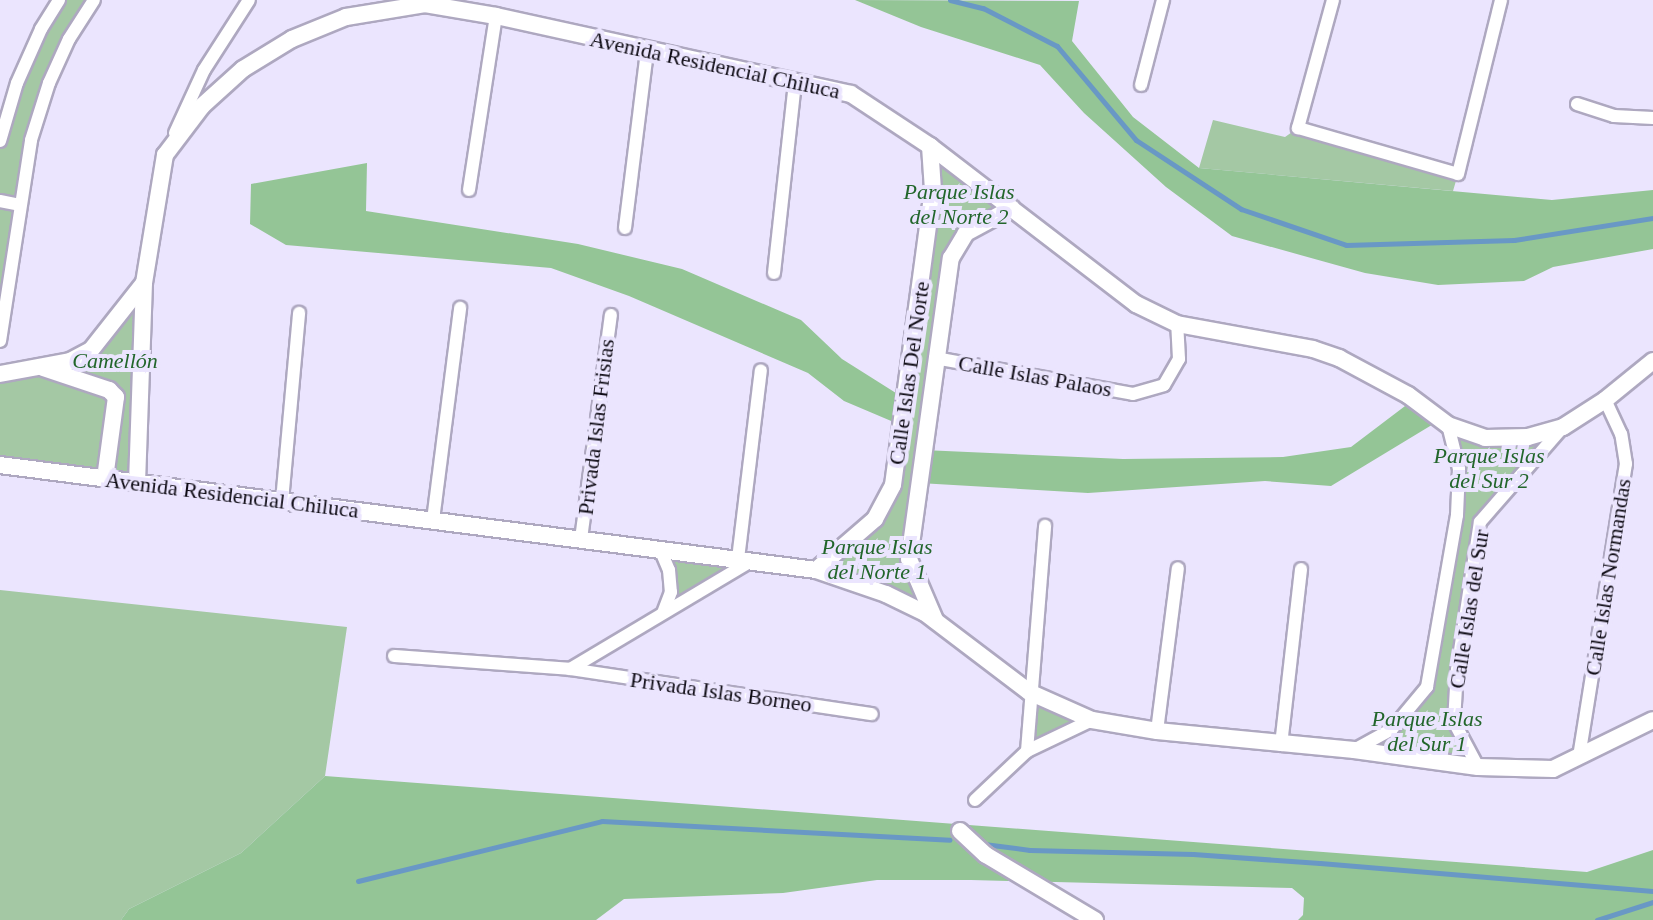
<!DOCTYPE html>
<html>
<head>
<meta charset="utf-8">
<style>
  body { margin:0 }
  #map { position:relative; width:1653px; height:920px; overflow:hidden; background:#ebe5fe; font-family:Georgia,serif }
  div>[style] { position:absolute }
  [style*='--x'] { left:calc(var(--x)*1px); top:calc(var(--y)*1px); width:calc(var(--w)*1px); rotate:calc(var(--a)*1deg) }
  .green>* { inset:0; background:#a4c8a4 }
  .forest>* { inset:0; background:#94c596 }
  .stream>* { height:5px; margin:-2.5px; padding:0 2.5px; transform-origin:2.5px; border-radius:2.5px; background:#6998c5 }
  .roads { filter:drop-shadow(2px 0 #aea8c0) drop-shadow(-2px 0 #aea8c0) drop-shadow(0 2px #aea8c0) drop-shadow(0 -2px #aea8c0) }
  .minor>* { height:12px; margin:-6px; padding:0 6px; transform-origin:6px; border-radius:6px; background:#fff }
  .tertiary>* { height:16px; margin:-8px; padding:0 8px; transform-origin:8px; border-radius:8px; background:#fff }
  span { translate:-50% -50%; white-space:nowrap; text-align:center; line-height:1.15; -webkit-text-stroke:8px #ebe5fe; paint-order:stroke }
  .street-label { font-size:22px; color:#0f0c15 }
  .park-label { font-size:22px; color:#22662b; font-style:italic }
</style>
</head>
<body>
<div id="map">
  <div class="green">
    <i style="clip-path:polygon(59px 0,94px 0,69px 39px,31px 140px,0 341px,0 141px,17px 83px)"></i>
    <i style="clip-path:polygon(1213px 120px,1285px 137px,1298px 128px,1458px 174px,1453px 191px,1199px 168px)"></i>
    <i style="clip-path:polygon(930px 146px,1012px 208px,966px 233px,951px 259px,909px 559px,936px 621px,816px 570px,875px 519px,893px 485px)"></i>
    <i style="clip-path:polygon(144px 283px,137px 483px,0 465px,0 374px,70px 361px)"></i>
    <i style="clip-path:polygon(1448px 425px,1485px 438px,1563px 427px,1480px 522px,1454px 722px,1478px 767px,1354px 750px,1392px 729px,1427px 687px,1459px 469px)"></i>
    <i style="clip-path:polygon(660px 549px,751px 561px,663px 613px,671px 592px)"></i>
    <i style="clip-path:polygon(0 590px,347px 627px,325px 776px,241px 853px,129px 909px,121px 920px,0 920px)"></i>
    <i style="clip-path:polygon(1029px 692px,1092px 720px,1027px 751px)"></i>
  </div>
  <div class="forest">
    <i style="clip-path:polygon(855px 0,1079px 1px,1072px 41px,1133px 117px,1199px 168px,1552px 200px,1653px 190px,1653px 249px,1553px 267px,1524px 281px,1438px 285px,1365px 273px,1232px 236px,1166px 187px,1084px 113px,1040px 65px,921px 27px)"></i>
    <i style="clip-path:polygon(367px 163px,366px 211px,578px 244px,682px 269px,801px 320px,842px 359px,907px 400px,903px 426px,844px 401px,808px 373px,629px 296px,551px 268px,286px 245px,250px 224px,251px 184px)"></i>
    <i style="clip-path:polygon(1413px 400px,1440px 420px,1331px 486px,1265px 481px,1088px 493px,919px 483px,923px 450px,1123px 459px,1283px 457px,1351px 447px)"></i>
    <i style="clip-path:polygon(325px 776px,1587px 872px,1653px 850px,1653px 920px,1298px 920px,1303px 915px,1304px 898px,1292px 888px,971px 880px,877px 880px,783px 893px,624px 899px,596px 920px,121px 920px,129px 909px,241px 853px)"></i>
  </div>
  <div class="stream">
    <i style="--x:950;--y:0;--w:34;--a:14"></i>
    <i style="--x:983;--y:8;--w:83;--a:27.2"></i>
    <i style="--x:1057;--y:46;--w:123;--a:50"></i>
    <i style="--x:1136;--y:140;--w:126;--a:33.3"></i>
    <i style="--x:1241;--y:209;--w:111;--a:18.9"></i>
    <i style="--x:1346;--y:245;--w:168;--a:-1.7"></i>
    <i style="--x:1514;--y:240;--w:141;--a:-9"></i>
    <i style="--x:984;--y:844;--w:46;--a:7.4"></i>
    <i style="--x:1030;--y:850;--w:163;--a:1.4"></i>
    <i style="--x:1193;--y:854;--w:127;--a:4.1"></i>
    <i style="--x:1320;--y:863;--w:334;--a:4.8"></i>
    <i style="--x:358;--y:881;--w:251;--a:-13.8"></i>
    <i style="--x:602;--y:821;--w:348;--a:3.1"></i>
    <i style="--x:1597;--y:920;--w:59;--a:-17.8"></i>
  </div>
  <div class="roads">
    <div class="minor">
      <i style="--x:1333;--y:0;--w:133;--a:105.3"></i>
      <i style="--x:1298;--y:128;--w:166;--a:16"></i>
      <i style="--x:1458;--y:174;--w:179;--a:-76.1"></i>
      <i style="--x:1141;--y:85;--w:88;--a:-75.5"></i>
      <i style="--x:1577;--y:104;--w:39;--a:18"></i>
      <i style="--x:1614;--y:116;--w:39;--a:3"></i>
      <i style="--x:175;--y:133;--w:69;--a:-65.3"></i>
      <i style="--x:204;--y:70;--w:83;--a:-57.3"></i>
      <i style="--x:0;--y:141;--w:60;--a:-73.7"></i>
      <i style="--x:17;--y:83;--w:59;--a:-66"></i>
      <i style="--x:41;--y:29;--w:34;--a:-58"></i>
      <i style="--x:469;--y:190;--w:176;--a:-81.2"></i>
      <i style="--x:0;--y:201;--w:20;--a:11"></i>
      <i style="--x:625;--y:228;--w:178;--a:-82.9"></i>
      <i style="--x:774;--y:273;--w:192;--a:-83.7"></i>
      <i style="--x:0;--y:341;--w:203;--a:-81.2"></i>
      <i style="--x:31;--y:140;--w:60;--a:-72.5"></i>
      <i style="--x:49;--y:83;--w:48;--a:-65.6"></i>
      <i style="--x:69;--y:39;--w:46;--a:-57.3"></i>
      <i style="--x:935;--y:358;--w:201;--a:10.3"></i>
      <i style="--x:1133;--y:394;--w:32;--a:-16"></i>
      <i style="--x:1164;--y:385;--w:30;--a:-60"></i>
      <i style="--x:1179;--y:359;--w:35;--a:-93"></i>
      <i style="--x:282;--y:501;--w:189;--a:-84.8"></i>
      <i style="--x:433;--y:520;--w:214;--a:-82.7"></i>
      <i style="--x:581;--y:539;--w:226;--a:-82.4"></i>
      <i style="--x:660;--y:549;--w:23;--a:67"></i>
      <i style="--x:669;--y:570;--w:22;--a:85"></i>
      <i style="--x:671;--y:592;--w:22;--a:111"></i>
      <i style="--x:738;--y:559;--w:190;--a:-83.1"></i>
      <i style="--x:394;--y:656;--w:176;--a:4.2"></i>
      <i style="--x:570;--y:669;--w:211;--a:-30.8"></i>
      <i style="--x:570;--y:669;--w:305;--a:8.5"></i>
      <i style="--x:1157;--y:731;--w:164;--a:-82.7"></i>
      <i style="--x:1281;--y:745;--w:177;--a:-83.5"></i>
      <i style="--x:1354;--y:750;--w:43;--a:-28.9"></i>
      <i style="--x:1392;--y:729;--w:55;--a:-50.2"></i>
      <i style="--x:1427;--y:687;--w:175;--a:-80.1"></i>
      <i style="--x:1457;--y:515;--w:46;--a:-87.5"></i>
      <i style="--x:1459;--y:469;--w:45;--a:-104"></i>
      <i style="--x:1027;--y:751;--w:226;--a:-85.4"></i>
      <i style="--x:1579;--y:757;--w:297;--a:-80.9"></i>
      <i style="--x:1626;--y:464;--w:30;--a:-99"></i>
      <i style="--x:1621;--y:434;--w:38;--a:-115"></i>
      <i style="--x:1478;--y:767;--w:51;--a:-118.1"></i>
      <i style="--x:1454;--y:722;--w:52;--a:-86.7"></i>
      <i style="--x:1457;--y:670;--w:150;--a:-81.2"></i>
      <i style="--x:1480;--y:522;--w:126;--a:-48.9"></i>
      <i style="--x:975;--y:800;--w:71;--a:-43.3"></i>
      <i style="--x:1027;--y:751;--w:72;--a:-25.5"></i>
    </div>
    <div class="tertiary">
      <i style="--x:43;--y:368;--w:70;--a:18.4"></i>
      <i style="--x:109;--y:390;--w:10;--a:45"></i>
      <i style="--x:116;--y:397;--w:82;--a:97.7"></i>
      <i style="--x:0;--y:374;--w:71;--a:-10.5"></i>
      <i style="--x:70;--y:361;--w:24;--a:-28"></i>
      <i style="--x:91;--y:350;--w:85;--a:-51.7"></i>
      <i style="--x:0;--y:465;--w:823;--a:7.33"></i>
      <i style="--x:816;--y:570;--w:74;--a:18.9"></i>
      <i style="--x:886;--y:594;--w:43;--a:26"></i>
      <i style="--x:925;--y:613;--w:131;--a:37.2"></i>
      <i style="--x:1029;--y:692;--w:69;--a:24"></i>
      <i style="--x:1092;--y:720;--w:66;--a:9.6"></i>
      <i style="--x:1157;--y:731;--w:198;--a:5.5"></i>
      <i style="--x:1354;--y:750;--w:125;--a:7.8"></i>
      <i style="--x:1478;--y:767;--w:75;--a:1.5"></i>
      <i style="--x:1553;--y:769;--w:111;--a:-26.1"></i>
      <i style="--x:137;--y:483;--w:200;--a:-88"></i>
      <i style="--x:144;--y:283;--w:130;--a:-80.7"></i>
      <i style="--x:165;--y:155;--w:61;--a:-52.9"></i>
      <i style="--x:202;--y:106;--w:55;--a:-42.1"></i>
      <i style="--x:243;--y:69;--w:57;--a:-31.5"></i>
      <i style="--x:292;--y:39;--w:58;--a:-22.2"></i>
      <i style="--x:346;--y:17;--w:80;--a:-9.3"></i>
      <i style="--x:425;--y:4;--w:72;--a:9.6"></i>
      <i style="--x:496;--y:16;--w:363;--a:12.4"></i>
      <i style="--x:851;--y:94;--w:95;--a:33.4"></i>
      <i style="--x:930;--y:146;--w:260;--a:37.5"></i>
      <i style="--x:1136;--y:304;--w:46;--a:26"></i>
      <i style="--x:1177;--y:324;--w:138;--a:10.4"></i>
      <i style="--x:1313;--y:349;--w:28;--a:19"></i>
      <i style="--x:1339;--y:358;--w:78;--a:28.2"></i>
      <i style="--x:1408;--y:395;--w:50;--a:36.9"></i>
      <i style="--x:1448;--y:425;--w:39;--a:19"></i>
      <i style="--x:1485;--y:438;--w:43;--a:-1.3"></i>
      <i style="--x:1528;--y:437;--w:36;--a:-16"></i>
      <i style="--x:1563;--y:427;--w:50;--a:-32.7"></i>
      <i style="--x:1605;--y:400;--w:62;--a:-39.1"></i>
      <i style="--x:816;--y:570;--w:78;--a:-40.8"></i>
      <i style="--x:875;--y:519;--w:38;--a:-62"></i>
      <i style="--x:893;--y:485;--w:298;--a:-82.3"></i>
      <i style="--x:933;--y:190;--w:44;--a:-93.9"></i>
      <i style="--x:935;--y:620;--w:66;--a:-113.1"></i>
      <i style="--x:909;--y:559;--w:304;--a:-82.1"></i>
      <i style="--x:951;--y:258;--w:29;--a:-59"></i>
      <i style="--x:966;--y:233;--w:52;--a:-28.5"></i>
      <i style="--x:960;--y:831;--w:35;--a:43"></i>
      <i style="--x:986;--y:855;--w:127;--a:30.8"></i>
    </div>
  </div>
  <div class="street-label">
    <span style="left:715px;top:65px;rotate:12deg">Avenida Residencial Chiluca</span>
    <span style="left:909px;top:373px;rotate:-82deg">Calle Islas Del Norte</span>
    <span style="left:1035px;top:376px;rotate:10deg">Calle Islas Palaos</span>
    <span style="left:596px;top:427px;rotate:-83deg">Privada Islas Frisias</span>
    <span style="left:232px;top:495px;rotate:7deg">Avenida Residencial Chiluca</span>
    <span style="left:1608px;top:577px;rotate:-81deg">Calle Islas Normandas</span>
    <span style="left:1469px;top:609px;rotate:-81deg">Calle Islas del Sur</span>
    <span style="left:721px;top:692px;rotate:8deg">Privada Islas Borneo</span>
  </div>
  <div class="park-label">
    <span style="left:959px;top:204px">Parque Islas<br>del Norte 2</span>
    <span style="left:115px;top:361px">Camellón</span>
    <span style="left:1489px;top:468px">Parque Islas<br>del Sur 2</span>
    <span style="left:877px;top:559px">Parque Islas<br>del Norte 1</span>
    <span style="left:1427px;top:731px">Parque Islas<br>del Sur 1</span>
  </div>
</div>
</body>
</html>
